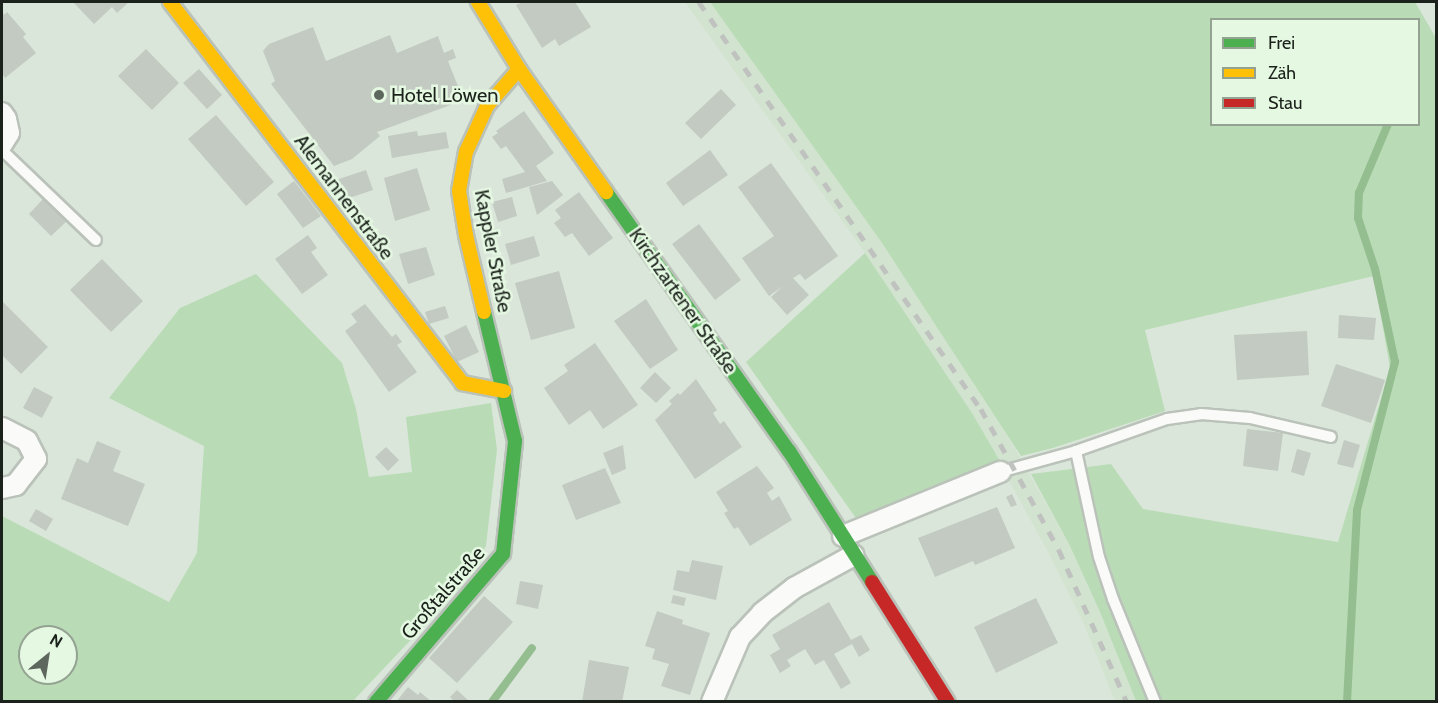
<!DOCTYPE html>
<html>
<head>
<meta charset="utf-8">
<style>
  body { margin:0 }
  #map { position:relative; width:1438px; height:703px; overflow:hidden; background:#dbe6da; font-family:Cabin,sans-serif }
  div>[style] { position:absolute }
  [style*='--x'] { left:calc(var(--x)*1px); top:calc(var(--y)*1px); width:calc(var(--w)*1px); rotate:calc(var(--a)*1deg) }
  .built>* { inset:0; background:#d2e4d0 }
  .green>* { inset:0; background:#b9dcb6 }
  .stream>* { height:8px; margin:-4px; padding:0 4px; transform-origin:4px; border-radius:4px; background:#94bd90 }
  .building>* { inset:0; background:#c2cac1 }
  .roads { filter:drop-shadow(2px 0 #bac2b9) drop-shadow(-2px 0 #bac2b9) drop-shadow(0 2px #bac2b9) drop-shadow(0 -2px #bac2b9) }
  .lane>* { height:10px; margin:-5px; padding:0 5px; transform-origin:5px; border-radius:5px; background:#fafbf9 }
  .street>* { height:20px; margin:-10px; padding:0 10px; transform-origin:10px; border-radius:10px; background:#fafbf9 }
  .fast>* { height:14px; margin:-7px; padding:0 7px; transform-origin:7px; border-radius:7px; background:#4caf50 }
  .slow>* { height:14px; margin:-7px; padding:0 7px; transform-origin:7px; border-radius:7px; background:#ffc107 }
  .jam>* { height:14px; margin:-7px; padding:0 7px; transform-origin:7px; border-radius:7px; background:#c62828 }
  .rail>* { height:4.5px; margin-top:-2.25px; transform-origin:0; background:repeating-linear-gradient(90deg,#bfc2bf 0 10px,transparent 0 20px) }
  .dots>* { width:16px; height:16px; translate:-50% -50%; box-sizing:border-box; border:3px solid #e4f8e2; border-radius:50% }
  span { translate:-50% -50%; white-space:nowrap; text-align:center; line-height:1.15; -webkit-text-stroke:5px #e4f8e2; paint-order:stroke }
  .poi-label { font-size:20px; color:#1b221b }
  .left { translate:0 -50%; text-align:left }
  .street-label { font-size:20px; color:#1b221b }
  .frame { position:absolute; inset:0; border:3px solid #1b221b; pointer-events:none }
  .legend { position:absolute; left:1210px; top:18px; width:210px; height:108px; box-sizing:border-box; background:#e4f8e2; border:2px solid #94a292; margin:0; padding:8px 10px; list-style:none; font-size:18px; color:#1b221b }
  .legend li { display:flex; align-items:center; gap:12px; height:30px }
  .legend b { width:30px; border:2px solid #94a292 }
  .north { position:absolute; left:18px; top:625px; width:60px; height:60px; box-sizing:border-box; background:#e4f8e2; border:2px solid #94a292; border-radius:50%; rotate:30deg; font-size:16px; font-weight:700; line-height:24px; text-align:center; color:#1b221b }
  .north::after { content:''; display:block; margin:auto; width:21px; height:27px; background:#5e675e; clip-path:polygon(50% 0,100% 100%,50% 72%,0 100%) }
</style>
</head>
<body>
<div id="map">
  <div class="built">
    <i style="clip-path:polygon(685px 2px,710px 2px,882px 243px,989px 403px,1069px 544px,1100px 612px,1136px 701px,1115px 701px,1083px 622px,1048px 552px,972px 413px,865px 253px)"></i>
  </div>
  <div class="green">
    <i style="clip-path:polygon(evenodd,710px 2px,1415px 2px,1436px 38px,1436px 701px,1136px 701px,1100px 612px,1069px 544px,1031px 474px,1111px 464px,1143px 509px,1338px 542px,1390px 368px,1374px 276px,1145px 330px,1165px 411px,1053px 448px,1021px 456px,882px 243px,710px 2px,1212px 20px,1418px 20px,1418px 124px,1212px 124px,1212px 20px)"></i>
    <i style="clip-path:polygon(865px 253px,972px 413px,1001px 463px,860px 524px,746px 362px)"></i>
    <i style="clip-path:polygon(evenodd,256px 274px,342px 363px,356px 409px,369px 477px,412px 472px,406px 417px,491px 403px,497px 450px,486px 546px,457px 591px,353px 701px,2px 701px,2px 516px,169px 602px,197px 553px,204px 446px,109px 398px,180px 308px,256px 274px,30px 637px,66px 637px,66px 673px,30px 673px,30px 637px)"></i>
  </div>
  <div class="stream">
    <i style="--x:492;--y:702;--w:67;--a:-53.5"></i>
    <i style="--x:1347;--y:702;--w:192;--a:-87"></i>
    <i style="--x:1357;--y:510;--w:153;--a:-75.6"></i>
    <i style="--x:1395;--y:362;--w:95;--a:-102.1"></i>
    <i style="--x:1375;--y:269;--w:54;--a:-108.4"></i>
    <i style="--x:1358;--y:218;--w:25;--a:-88"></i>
    <i style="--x:1359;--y:193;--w:75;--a:-67.2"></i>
  </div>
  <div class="building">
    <i style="clip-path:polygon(73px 2px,129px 2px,117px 13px,112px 7px,94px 24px)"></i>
    <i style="clip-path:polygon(523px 2px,575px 2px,591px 27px,559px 46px,555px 39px,542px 48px,516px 5px)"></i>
    <i style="clip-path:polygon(2px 11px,4px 15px,7px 12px,26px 34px,23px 37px,36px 53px,5px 78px,2px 73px)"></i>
    <i style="clip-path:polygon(313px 27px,326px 61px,390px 35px,397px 53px,438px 36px,444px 53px,453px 49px,456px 58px,448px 61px,461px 94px,454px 97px,456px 103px,377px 132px,380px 136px,352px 159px,334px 166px,271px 84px,275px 81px,263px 51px,269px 44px)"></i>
    <i style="clip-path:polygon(146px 49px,179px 83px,152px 110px,118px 76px)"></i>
    <i style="clip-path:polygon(199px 69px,222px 95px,207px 109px,183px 83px)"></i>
    <i style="clip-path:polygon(721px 89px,736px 105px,701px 139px,685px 123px)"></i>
    <i style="clip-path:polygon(524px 111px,554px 153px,536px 166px,547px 181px,506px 193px,502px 179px,525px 172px,506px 146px,501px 149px,492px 137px,498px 133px,496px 131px)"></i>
    <i style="clip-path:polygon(216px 115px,274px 182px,246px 206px,188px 139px)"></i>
    <i style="clip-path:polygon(417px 131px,418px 136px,446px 132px,449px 148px,392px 158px,388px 136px)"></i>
    <i style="clip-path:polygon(710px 150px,728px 175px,683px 206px,666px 183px)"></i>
    <i style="clip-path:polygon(771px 163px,838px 256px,805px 280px,800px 274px,793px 278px,809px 295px,787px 315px,771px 297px,783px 286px,769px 296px,742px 258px,774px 236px,738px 187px)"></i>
    <i style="clip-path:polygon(417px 168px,430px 210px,395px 221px,384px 178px)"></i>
    <i style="clip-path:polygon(366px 170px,373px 190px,343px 200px,336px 180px)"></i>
    <i style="clip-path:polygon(294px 181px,321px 216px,303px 228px,277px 194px)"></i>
    <i style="clip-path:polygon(552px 181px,563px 195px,537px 215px,529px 187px)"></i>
    <i style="clip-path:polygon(579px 192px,613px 238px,589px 256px,572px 233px,565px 237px,554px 223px,561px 218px,555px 210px)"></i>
    <i style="clip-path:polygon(512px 197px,517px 216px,498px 222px,492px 202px)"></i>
    <i style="clip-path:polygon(44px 198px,67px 221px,51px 236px,29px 214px)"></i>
    <i style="clip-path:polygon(699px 224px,741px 280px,715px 300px,672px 244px)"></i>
    <i style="clip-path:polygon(308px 235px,317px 248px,311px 252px,328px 275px,302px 294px,275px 259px)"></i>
    <i style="clip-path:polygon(534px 236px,540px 256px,511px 265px,505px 244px)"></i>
    <i style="clip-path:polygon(426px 247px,435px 275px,408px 284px,399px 254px)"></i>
    <i style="clip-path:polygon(102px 259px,143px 301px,111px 332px,70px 290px)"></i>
    <i style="clip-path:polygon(559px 271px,575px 328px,531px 340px,515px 283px)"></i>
    <i style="clip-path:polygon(646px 299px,678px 350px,650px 369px,614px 321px)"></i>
    <i style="clip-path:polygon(2px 301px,48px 347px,21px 374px,2px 355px)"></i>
    <i style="clip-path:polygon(365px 304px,392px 337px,396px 334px,402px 342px,397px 345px,417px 372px,389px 392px,345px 331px,357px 322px,351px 314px)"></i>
    <i style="clip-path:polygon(445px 306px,449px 318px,429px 324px,425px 312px)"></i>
    <i style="clip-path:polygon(1339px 315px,1376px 318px,1374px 340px,1338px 338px)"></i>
    <i style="clip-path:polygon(466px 325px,479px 352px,457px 362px,444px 336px)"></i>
    <i style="clip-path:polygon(1307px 331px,1309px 375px,1237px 380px,1234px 335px)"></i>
    <i style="clip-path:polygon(595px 343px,638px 405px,603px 429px,590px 410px,569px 425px,544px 388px,568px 371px,564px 365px)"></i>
    <i style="clip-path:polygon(1336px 364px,1385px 380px,1371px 423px,1321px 406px)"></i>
    <i style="clip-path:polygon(655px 372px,671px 388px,656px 403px,640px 388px)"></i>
    <i style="clip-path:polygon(696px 379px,717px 410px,713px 413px,720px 424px,724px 421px,742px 447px,695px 479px,655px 420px,672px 404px,669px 401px,678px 393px,680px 395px)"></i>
    <i style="clip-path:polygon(34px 387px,53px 397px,42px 418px,23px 408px)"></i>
    <i style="clip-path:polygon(1247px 429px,1283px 433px,1278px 471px,1243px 466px)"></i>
    <i style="clip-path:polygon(1344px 440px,1360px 445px,1353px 468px,1337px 464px)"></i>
    <i style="clip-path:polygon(97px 441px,121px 451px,113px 471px,145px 484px,128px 526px,61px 499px,77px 458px,88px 463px)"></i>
    <i style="clip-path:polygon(623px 445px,626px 469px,612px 475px,603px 453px)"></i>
    <i style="clip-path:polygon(386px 447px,399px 460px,388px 471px,375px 457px)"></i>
    <i style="clip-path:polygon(1297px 449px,1311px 453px,1304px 476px,1291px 472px)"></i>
    <i style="clip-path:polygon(757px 466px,774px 488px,767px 493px,772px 501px,779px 496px,792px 520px,750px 546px,738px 527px,734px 529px,724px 513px,728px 511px,716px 492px)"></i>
    <i style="clip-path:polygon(605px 468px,621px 503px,576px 520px,562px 485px)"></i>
    <i style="clip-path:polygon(1012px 494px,1017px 505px,1011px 507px,1006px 497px)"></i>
    <i style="clip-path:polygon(997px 507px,1015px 548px,975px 565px,973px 561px,935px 577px,918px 538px)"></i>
    <i style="clip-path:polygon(36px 509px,53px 519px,46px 531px,29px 521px)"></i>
    <i style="clip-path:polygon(692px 560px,723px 566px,716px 600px,673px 590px,677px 570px,689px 572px)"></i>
    <i style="clip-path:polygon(520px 581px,543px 585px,538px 609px,516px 604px)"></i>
    <i style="clip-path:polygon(673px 595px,686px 598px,684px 606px,671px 603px)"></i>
    <i style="clip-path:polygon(484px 596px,513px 622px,457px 683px,429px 658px)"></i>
    <i style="clip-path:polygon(1036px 598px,1058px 643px,996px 673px,974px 627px)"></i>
    <i style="clip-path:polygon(829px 602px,851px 640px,861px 635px,870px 650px,859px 657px,852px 644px,834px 654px,851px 683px,841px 689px,824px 660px,815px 665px,805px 649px,787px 660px,791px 666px,780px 673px,770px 655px,780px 649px,772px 635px)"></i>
    <i style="clip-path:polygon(657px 611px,683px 620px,682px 624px,710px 633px,690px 695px,661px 686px,669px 664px,652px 659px,655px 649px,645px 646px)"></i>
    <i style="clip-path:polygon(589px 660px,629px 667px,622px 702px,582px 702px)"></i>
    <i style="clip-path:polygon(408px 687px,418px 695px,420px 692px,432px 702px,396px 702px)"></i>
    <i style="clip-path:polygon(457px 690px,470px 702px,455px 702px,450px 697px)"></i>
  </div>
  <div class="roads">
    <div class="lane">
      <i style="--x:2;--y:150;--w:130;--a:43.8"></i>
      <i style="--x:1076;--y:451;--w:108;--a:77.8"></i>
      <i style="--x:1099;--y:557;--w:44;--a:71.6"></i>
      <i style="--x:1113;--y:599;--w:111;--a:67.8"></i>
      <i style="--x:1000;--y:472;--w:79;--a:-15.4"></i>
      <i style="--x:1076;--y:451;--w:96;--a:-19.4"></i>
      <i style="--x:1167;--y:419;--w:34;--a:-8"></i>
      <i style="--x:1201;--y:414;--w:49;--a:4.7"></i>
      <i style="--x:1250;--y:418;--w:83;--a:13.2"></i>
    </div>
    <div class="street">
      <i style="--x:2;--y:113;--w:7;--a:56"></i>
      <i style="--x:6;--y:119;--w:14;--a:78"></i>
      <i style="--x:9;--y:133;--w:13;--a:122"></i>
      <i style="--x:2;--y:428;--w:28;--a:27"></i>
      <i style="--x:27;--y:441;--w:20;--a:63"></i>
      <i style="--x:36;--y:459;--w:33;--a:128"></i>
      <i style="--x:16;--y:485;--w:14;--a:168"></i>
      <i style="--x:843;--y:536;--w:170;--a:-22.2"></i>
      <i style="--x:712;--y:702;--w:71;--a:-66.7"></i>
      <i style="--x:740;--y:637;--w:33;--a:-47"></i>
      <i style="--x:762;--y:613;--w:41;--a:-38"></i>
      <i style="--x:794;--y:588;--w:68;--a:-28.8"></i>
    </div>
    <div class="fast">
      <i style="--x:606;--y:192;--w:317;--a:54.8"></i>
      <i style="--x:789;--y:451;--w:155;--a:57.6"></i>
      <i style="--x:376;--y:702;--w:195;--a:-49.4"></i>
      <i style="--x:503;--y:554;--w:114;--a:-83.9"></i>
      <i style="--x:515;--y:441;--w:133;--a:-103.5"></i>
    </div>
    <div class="slow">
      <i style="--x:170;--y:2;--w:480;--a:52.5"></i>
      <i style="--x:462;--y:383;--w:43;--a:10.8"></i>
      <i style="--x:478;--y:2;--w:79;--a:58.5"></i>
      <i style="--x:519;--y:69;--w:151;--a:54.7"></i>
      <i style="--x:484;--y:312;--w:79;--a:-103.2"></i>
      <i style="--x:466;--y:235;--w:45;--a:-99"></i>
      <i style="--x:459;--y:191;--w:40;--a:-80"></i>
      <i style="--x:466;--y:152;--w:51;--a:-65.5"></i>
      <i style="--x:487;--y:106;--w:49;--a:-49.1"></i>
    </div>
    <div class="jam">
      <i style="--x:872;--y:582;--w:142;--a:57.7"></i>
    </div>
  </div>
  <div class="rail">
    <i style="--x:699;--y:2;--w:495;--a:55.3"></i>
    <i style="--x:981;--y:409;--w:161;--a:61"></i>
    <i style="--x:1059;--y:550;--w:167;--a:65.9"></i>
  </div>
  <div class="dots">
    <i style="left:379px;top:95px;background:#5e675e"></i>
  </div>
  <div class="poi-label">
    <span class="left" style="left:391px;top:95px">Hotel Löwen</span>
  </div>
  <div class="street-label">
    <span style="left:344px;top:197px;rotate:53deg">Alemannenstraße</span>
    <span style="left:493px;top:251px;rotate:79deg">Kappler Straße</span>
    <span style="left:683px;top:301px;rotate:55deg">Kirchzartener Straße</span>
    <span style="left:443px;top:593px;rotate:-49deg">Großtalstraße</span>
  </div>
  <div class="frame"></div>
  <ul class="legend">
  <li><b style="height:8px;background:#4caf50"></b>Frei</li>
  <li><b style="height:8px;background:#ffc107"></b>Zäh</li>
  <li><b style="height:8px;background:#c62828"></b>Stau</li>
  </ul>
  <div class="north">N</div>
</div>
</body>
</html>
